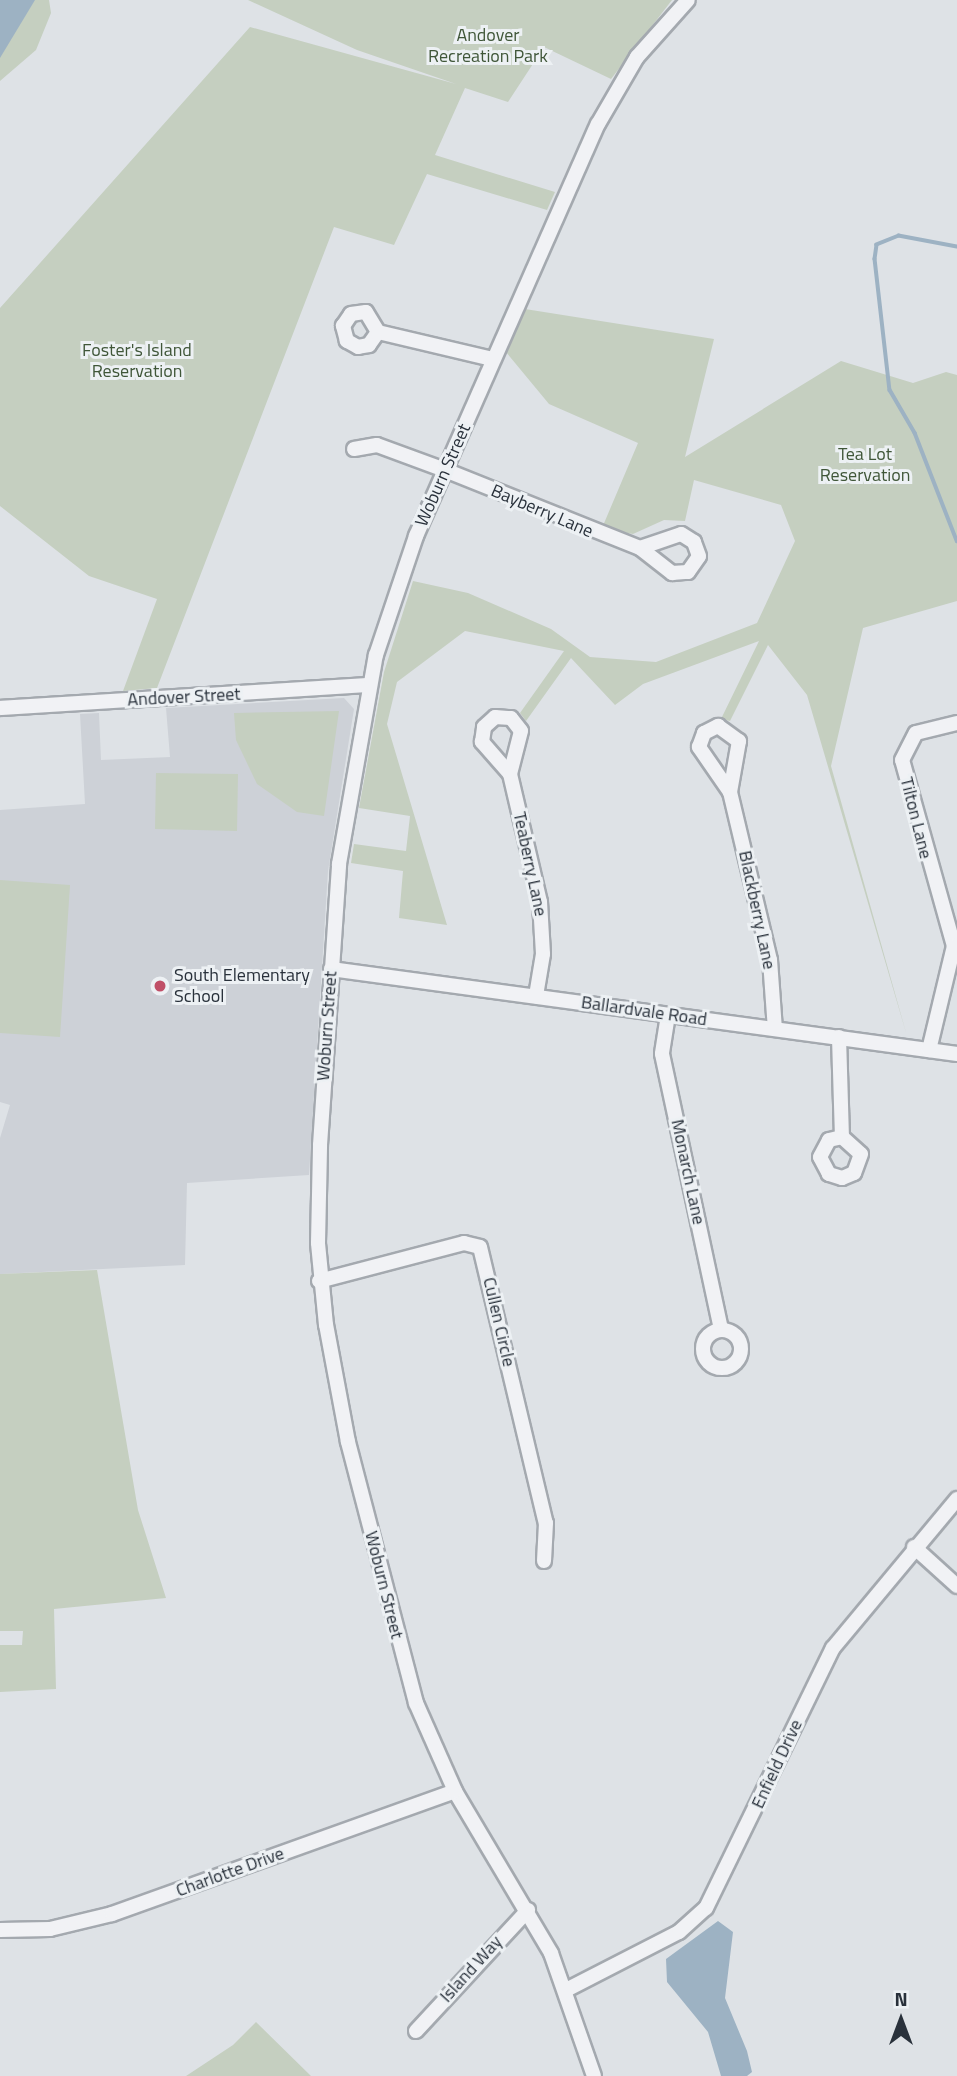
<!DOCTYPE html>
<html>
<head>
<meta charset="utf-8">
<style>
  body { margin:0 }
  #map { position:relative; width:957px; height:2076px; overflow:hidden; background:#dee2e6; font-family:"Titillium Web",sans-serif }
  div>[style] { position:absolute }
  [style*='--x'] { left:calc(var(--x)*1px); top:calc(var(--y)*1px); width:calc(var(--w)*1px); rotate:calc(var(--a)*1deg) }
  .built>* { inset:0; background:#cdd1d7 }
  .green>* { inset:0; background:#c5cfc0 }
  .water>* { inset:0; background:#9db2c3 }
  .stream>* { height:3.5px; margin:-1.75px; padding:0 1.75px; transform-origin:1.75px; border-radius:1.75px; background:#9db2c3 }
  .roads { filter:drop-shadow(2px 0 #a4a9af) drop-shadow(-2px 0 #a4a9af) drop-shadow(0 2px #a4a9af) drop-shadow(0 -2px #a4a9af) }
  .minor>* { height:14px; margin:-7px; padding:0 7px; transform-origin:7px; border-radius:7px; background:#f1f2f5 }
  .minor>.ring { margin:-7px; padding:0; box-sizing:content-box; background:none; border:14px solid #f1f2f5; border-radius:50% }
  .dots>* { width:19px; height:19px; translate:-50% -50%; box-sizing:border-box; border:4px solid #edf1f4; border-radius:50% }
  span { translate:-50% -50%; white-space:nowrap; text-align:center; line-height:1.15; -webkit-text-stroke:6px #edf1f4; paint-order:stroke }
  .park-label { font-size:18px; color:#3f5638 }
  .street-label { font-size:18px; color:#29313b }
  .poi-label { font-size:18px; color:#29313b }
  .left { translate:0 -50%; text-align:left }
  .north { position:absolute; left:866px; top:1985px; width:70px; height:70px; -webkit-text-stroke:5px #edf1f4; paint-order:stroke; rotate:0deg; font-size:19px; font-weight:700; line-height:28px; text-align:center; color:#29313b }
  .north::after { content:''; display:block; margin:auto; width:24px; height:32px; background:#29313b; clip-path:polygon(50% 0,100% 100%,50% 72%,0 100%) }
</style>
</head>
<body>
<div id="map">
  <div class="built">
    <i style="clip-path:polygon(344px 698px,354px 709px,328px 871px,309px 1175px,187px 1183px,185px 1265px,0 1274px,0 1138px,10px 1105px,0 1102px,0 810px,85px 804px,80px 714px,99px 713px,101px 760px,170px 757px,166px 708px)"></i>
  </div>
  <div class="green">
    <i style="clip-path:polygon(0 0,49px 0,51px 13px,36px 50px,0 81px)"></i>
    <i style="clip-path:polygon(248px 0,672px 0,611px 79px,544px 47px,508px 102px,465px 88px,435px 155px,555px 192px,547px 210px,427px 174px,394px 245px,334px 227px,157px 688px,123px 691px,157px 599px,89px 576px,0 506px,0 308px,250px 27px,456px 84px,357px 50px)"></i>
    <i style="clip-path:polygon(525px 309px,714px 339px,685px 457px,841px 361px,913px 383px,946px 372px,957px 375px,957px 601px,863px 628px,831px 766px,907px 1036px,807px 695px,768px 645px,730px 721px,721px 719px,759px 641px,643px 684px,615px 705px,571px 658px,526px 721px,520px 713px,564px 651px,465px 631px,397px 682px,387px 724px,447px 925px,399px 918px,403px 871px,351px 863px,354px 844px,406px 851px,410px 816px,359px 808px,384px 672px,413px 581px,468px 593px,551px 629px,590px 657px,656px 662px,757px 623px,795px 541px,781px 505px,694px 480px,685px 521px,664px 520px,633px 534px,602px 528px,638px 443px,549px 404px,506px 352px)"></i>
    <i style="clip-path:polygon(339px 711px,324px 816px,297px 812px,257px 784px,236px 740px,234px 713px)"></i>
    <i style="clip-path:polygon(156px 773px,238px 774px,237px 831px,155px 829px)"></i>
    <i style="clip-path:polygon(0 880px,70px 885px,60px 1037px,0 1033px)"></i>
    <i style="clip-path:polygon(97px 1270px,138px 1510px,166px 1598px,54px 1609px,56px 1689px,0 1692px,0 1645px,22px 1645px,23px 1631px,0 1631px,0 1274px)"></i>
    <i style="clip-path:polygon(256px 2022px,311px 2076px,186px 2076px,233px 2045px)"></i>
  </div>
  <div class="water">
    <i style="clip-path:polygon(0 0,35px 0,0 58px)"></i>
    <i style="clip-path:polygon(718px 1921px,733px 1932px,725px 1998px,747px 2051px,752px 2072px,747px 2076px,721px 2076px,708px 2032px,667px 1982px,666px 1959px)"></i>
  </div>
  <div class="stream">
    <i style="--x:957;--y:247;--w:59;--a:-169.3"></i>
    <i style="--x:899;--y:236;--w:24;--a:158"></i>
    <i style="--x:877;--y:245;--w:14;--a:98"></i>
    <i style="--x:875;--y:259;--w:132;--a:83.5"></i>
    <i style="--x:890;--y:390;--w:50;--a:59.8"></i>
    <i style="--x:915;--y:433;--w:116;--a:68.7"></i>
  </div>
  <div class="roads">
    <div class="minor">
      <i style="--x:378;--y:332;--w:16;--a:125"></i>
      <i style="--x:369;--y:345;--w:11;--a:170"></i>
      <i style="--x:358;--y:347;--w:13;--a:-151"></i>
      <i style="--x:347;--y:341;--w:16;--a:-105"></i>
      <i style="--x:343;--y:326;--w:14;--a:-56"></i>
      <i style="--x:351;--y:314;--w:15;--a:-8"></i>
      <i style="--x:366;--y:312;--w:23;--a:59"></i>
      <i style="--x:378;--y:332;--w:117;--a:13.3"></i>
      <i style="--x:354;--y:449;--w:23;--a:-10"></i>
      <i style="--x:377;--y:445;--w:72;--a:20.2"></i>
      <i style="--x:445;--y:470;--w:210;--a:21.8"></i>
      <i style="--x:640;--y:548;--w:41;--a:38"></i>
      <i style="--x:672;--y:573;--w:16;--a:-4"></i>
      <i style="--x:688;--y:572;--w:19;--a:-55"></i>
      <i style="--x:699;--y:556;--w:15;--a:-110"></i>
      <i style="--x:694;--y:542;--w:15;--a:-148"></i>
      <i style="--x:681;--y:534;--w:43;--a:161.1"></i>
      <i style="--x:0;--y:708;--w:369;--a:-3.6"></i>
      <i style="--x:510;--y:774;--w:43;--a:-131.2"></i>
      <i style="--x:482;--y:742;--w:15;--a:-82"></i>
      <i style="--x:484;--y:727;--w:15;--a:-42"></i>
      <i style="--x:495;--y:717;--w:16;--a:4"></i>
      <i style="--x:511;--y:718;--w:16;--a:52"></i>
      <i style="--x:521;--y:731;--w:44;--a:104.3"></i>
      <i style="--x:510;--y:774;--w:131;--a:76.8"></i>
      <i style="--x:540;--y:902;--w:52;--a:86.7"></i>
      <i style="--x:543;--y:954;--w:43;--a:99.5"></i>
      <i style="--x:730;--y:792;--w:55;--a:-124.6"></i>
      <i style="--x:699;--y:747;--w:15;--a:-70"></i>
      <i style="--x:704;--y:733;--w:16;--a:-27"></i>
      <i style="--x:718;--y:726;--w:26;--a:36"></i>
      <i style="--x:739;--y:741;--w:52;--a:100"></i>
      <i style="--x:730;--y:792;--w:173;--a:76.6"></i>
      <i style="--x:770;--y:960;--w:69;--a:85.9"></i>
      <i style="--x:954;--y:946;--w:193;--a:-105.6"></i>
      <i style="--x:902;--y:760;--w:30;--a:-63"></i>
      <i style="--x:916;--y:733;--w:42;--a:-13.7"></i>
      <i style="--x:331;--y:969;--w:632;--a:7.73"></i>
      <i style="--x:668;--y:1015;--w:39;--a:99"></i>
      <i style="--x:662;--y:1054;--w:282;--a:77.9"></i>
      <i style="--x:839;--y:1037;--w:100;--a:88.3"></i>
      <i style="--x:842;--y:1137;--w:25;--a:42"></i>
      <i style="--x:861;--y:1154;--w:20;--a:110"></i>
      <i style="--x:854;--y:1173;--w:13;--a:157"></i>
      <i style="--x:842;--y:1178;--w:14;--a:-163"></i>
      <i style="--x:829;--y:1174;--w:19;--a:-118"></i>
      <i style="--x:820;--y:1157;--w:19;--a:-62"></i>
      <i style="--x:829;--y:1140;--w:13;--a:-13"></i>
      <i style="--x:929;--y:1050;--w:107;--a:-76.5"></i>
      <i style="--x:319;--y:1281;--w:150;--a:-14.7"></i>
      <i style="--x:464;--y:1243;--w:16;--a:14"></i>
      <i style="--x:480;--y:1247;--w:284;--a:76.6"></i>
      <i style="--x:546;--y:1523;--w:38;--a:93"></i>
      <i class="ring" style="left:703px;top:1330px;width:24px;height:24px"></i>
      <i style="--x:914;--y:1547;--w:58;--a:42.2"></i>
      <i style="--x:0;--y:1930;--w:50;--a:-1.1"></i>
      <i style="--x:50;--y:1929;--w:64;--a:-13.6"></i>
      <i style="--x:112;--y:1914;--w:364;--a:-19.7"></i>
      <i style="--x:568;--y:1989;--w:125;--a:-27.2"></i>
      <i style="--x:679;--y:1932;--w:36;--a:-42"></i>
      <i style="--x:706;--y:1908;--w:289;--a:-64"></i>
      <i style="--x:833;--y:1648;--w:194;--a:-50.2"></i>
      <i style="--x:416;--y:2031;--w:165;--a:-47.2"></i>
      <i style="--x:594;--y:2076;--w:130;--a:-109.3"></i>
      <i style="--x:551;--y:1953;--w:188;--a:-120.7"></i>
      <i style="--x:455;--y:1791;--w:96;--a:-113.9"></i>
      <i style="--x:416;--y:1703;--w:270;--a:-104.6"></i>
      <i style="--x:348;--y:1442;--w:119;--a:-100.6"></i>
      <i style="--x:326;--y:1325;--w:82;--a:-95.6"></i>
      <i style="--x:318;--y:1243;--w:98;--a:-88.8"></i>
      <i style="--x:320;--y:1145;--w:282;--a:-86.1"></i>
      <i style="--x:339;--y:864;--w:212;--a:-80"></i>
      <i style="--x:376;--y:655;--w:126;--a:-71.4"></i>
      <i style="--x:416;--y:536;--w:450;--a:-66.2"></i>
      <i style="--x:598;--y:124;--w:78;--a:-59.8"></i>
      <i style="--x:637;--y:57;--w:76;--a:-48.2"></i>
    </div>
  </div>
  <div class="dots">
    <i style="left:160px;top:986px;background:#c04f67"></i>
  </div>
  <div class="park-label">
    <span style="left:488px;top:46px">Andover<br>Recreation Park</span>
    <span style="left:137px;top:361px">Foster's Island<br>Reservation</span>
    <span style="left:865px;top:465px">Tea Lot<br>Reservation</span>
  </div>
  <div class="street-label">
    <span style="left:443px;top:475px;rotate:-66deg">Woburn Street</span>
    <span style="left:542px;top:511px;rotate:23deg">Bayberry Lane</span>
    <span style="left:184px;top:697px;rotate:-3deg">Andover Street</span>
    <span style="left:916px;top:818px;rotate:76deg">Tilton Lane</span>
    <span style="left:530px;top:864px;rotate:78deg">Teaberry Lane</span>
    <span style="left:757px;top:910px;rotate:78deg">Blackberry Lane</span>
    <span style="left:644px;top:1011px;rotate:8deg">Ballardvale Road</span>
    <span style="left:327px;top:1026px;rotate:-86deg">Woburn Street</span>
    <span style="left:688px;top:1172px;rotate:78deg">Monarch Lane</span>
    <span style="left:499px;top:1322px;rotate:77deg">Cullen Circle</span>
    <span style="left:384px;top:1585px;rotate:76deg">Woburn Street</span>
    <span style="left:777px;top:1764px;rotate:-65deg">Enfield Drive</span>
    <span style="left:230px;top:1872px;rotate:-20deg">Charlotte Drive</span>
    <span style="left:471px;top:1969px;rotate:-48deg">Island Way</span>
  </div>
  <div class="poi-label">
    <span class="left" style="left:174px;top:986px">South Elementary<br>School</span>
  </div>
  <div class="north">N</div>
</div>
</body>
</html>
